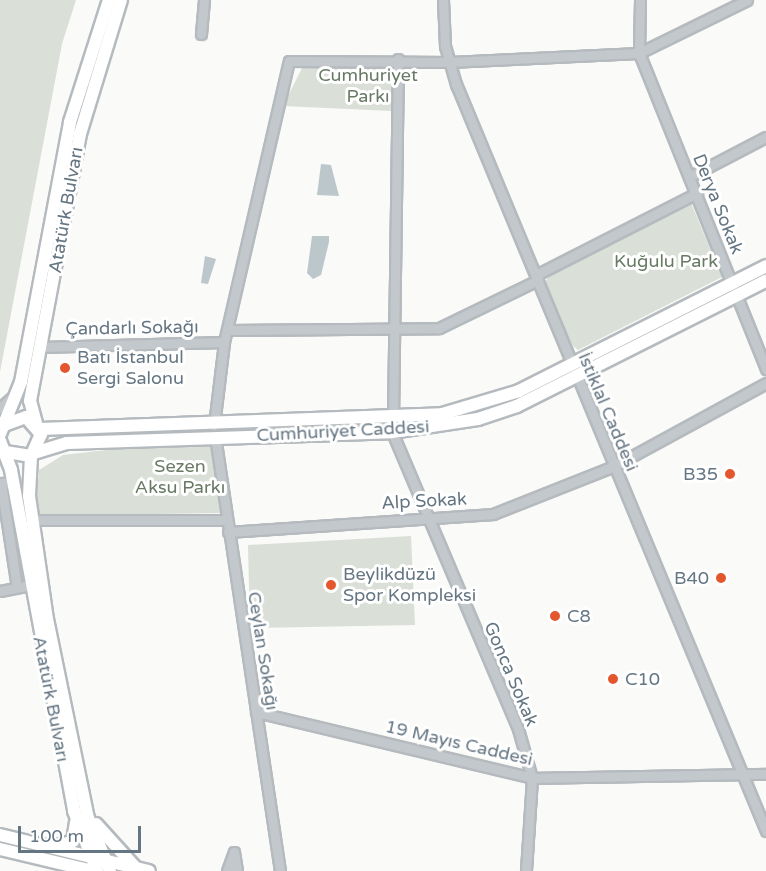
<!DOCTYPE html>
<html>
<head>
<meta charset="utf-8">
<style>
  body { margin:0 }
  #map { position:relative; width:766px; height:871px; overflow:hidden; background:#fafaf8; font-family:"Varela Round",sans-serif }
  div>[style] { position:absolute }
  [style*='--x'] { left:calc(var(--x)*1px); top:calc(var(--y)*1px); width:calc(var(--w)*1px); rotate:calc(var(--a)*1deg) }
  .green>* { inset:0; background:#dadfd7 }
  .water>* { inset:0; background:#bbc7cb }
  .roads { filter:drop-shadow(2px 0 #b5babe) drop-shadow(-2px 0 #b5babe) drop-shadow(0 2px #b5babe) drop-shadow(0 -2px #b5babe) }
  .minor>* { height:9px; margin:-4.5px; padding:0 4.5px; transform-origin:4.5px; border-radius:4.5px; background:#c3c8cc }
  .major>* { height:12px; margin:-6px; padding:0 6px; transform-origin:6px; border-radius:6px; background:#fff }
  .dots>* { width:16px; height:16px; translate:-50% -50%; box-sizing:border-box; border:3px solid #fff; border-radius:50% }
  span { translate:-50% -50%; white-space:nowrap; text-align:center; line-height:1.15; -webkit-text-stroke:6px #fff; paint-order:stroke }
  .park-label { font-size:18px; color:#687a64 }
  .street-label { font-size:18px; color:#657683 }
  .poi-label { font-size:18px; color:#657683 }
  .left { translate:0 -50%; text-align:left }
  .right { translate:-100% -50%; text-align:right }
  .scale { position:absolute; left:18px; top:826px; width:123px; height:27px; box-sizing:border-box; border:3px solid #657683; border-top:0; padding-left:8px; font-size:18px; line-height:21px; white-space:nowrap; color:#657683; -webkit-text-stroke:4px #fff; paint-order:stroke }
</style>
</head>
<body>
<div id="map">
  <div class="green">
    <i style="clip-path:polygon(0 0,76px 0,62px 44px,0 372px)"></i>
    <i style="clip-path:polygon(392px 63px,392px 111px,283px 106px,304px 64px)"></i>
    <i style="clip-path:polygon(691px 203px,722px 277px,578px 350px,573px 346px,544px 284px,549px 276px)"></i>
    <i style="clip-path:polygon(209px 438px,223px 513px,35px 516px,39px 470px,63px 455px)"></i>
    <i style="clip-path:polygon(411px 536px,415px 625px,250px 628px,248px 545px)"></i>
  </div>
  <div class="water">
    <i style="clip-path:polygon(321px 164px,331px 165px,339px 196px,317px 195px)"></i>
    <i style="clip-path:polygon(312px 236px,329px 236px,329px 242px,321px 275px,313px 279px,307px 273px)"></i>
    <i style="clip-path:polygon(205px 256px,216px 259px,208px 284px,201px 283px)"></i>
  </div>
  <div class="roads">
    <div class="minor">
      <i style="--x:443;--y:0;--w:46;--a:87.5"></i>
      <i style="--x:445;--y:46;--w:40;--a:74"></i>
      <i style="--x:456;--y:84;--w:809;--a:67.46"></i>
      <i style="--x:640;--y:0;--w:53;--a:91.1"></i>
      <i style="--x:639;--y:53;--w:341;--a:68.1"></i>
      <i style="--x:201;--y:34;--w:34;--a:-85"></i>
      <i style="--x:689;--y:177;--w:87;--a:-27.5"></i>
      <i style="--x:536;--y:275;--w:181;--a:-27"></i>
      <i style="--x:229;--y:330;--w:210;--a:-0.5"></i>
      <i style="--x:439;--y:328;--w:110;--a:-25.9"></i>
      <i style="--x:41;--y:347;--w:183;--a:-1.6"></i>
      <i style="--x:0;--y:408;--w:18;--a:-41"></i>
      <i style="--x:393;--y:419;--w:360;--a:-89.2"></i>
      <i style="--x:214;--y:425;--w:84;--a:-83.1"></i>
      <i style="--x:224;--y:342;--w:288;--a:-77"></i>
      <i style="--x:289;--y:61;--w:161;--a:0.4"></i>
      <i style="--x:450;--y:62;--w:189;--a:-2.7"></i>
      <i style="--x:639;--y:53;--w:120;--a:-26.1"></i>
      <i style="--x:392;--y:432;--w:323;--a:67"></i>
      <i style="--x:518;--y:729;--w:51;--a:74.1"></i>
      <i style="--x:532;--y:778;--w:93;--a:93.7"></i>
      <i style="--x:215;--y:436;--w:440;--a:81.5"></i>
      <i style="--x:13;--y:482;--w:12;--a:175"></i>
      <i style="--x:1;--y:483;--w:105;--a:81.3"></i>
      <i style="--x:32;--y:520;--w:194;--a:0"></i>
      <i style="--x:228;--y:532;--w:266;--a:-3.9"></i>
      <i style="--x:493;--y:514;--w:130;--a:-21.6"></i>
      <i style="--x:614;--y:466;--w:173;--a:-28.6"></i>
      <i style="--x:0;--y:591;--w:31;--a:-11"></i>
      <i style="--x:256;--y:712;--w:284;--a:13.4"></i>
      <i style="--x:532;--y:778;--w:234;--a:-1"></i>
      <i style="--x:227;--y:871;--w:20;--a:-70"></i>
      <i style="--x:234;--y:852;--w:19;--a:81"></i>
    </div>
    <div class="major">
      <i style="--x:36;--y:423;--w:23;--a:-105"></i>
      <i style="--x:30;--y:401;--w:272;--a:-79.4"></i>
      <i style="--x:80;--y:134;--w:140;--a:-73"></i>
      <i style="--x:4;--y:425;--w:23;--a:-20"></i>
      <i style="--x:26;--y:417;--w:23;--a:49"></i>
      <i style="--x:41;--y:434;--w:24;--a:114"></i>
      <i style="--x:31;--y:456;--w:26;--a:-171"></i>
      <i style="--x:39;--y:429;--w:403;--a:-2.1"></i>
      <i style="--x:442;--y:414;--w:80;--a:-16.6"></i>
      <i style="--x:519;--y:391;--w:277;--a:-26.8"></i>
      <i style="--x:0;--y:434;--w:56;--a:-68"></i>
      <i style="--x:21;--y:382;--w:265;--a:-79.3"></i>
      <i style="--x:70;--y:122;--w:128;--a:-72.3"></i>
      <i style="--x:0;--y:441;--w:31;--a:69"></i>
      <i style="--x:11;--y:470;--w:347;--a:79.5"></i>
      <i style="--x:74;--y:811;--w:64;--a:69"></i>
      <i style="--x:34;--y:453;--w:34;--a:-17"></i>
      <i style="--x:67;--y:443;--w:325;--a:-1.9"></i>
      <i style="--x:392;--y:432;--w:87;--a:-8.6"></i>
      <i style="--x:478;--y:419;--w:41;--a:-18.4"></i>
      <i style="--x:517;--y:406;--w:279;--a:-26.7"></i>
      <i style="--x:31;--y:456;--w:40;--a:92.9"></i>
      <i style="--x:29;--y:496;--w:124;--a:81.7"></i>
      <i style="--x:47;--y:619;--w:203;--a:78.4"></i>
      <i style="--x:88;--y:818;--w:57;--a:67.5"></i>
      <i style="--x:96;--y:824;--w:58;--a:47.8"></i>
      <i style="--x:0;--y:835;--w:153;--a:13.6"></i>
      <i style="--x:55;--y:847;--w:19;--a:-18"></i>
      <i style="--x:73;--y:841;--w:19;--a:-81"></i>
      <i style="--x:0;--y:849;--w:96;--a:13.3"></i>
    </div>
  </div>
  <div class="dots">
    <i style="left:65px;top:368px;background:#e4572e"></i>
    <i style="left:730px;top:474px;background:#e4572e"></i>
    <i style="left:721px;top:578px;background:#e4572e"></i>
    <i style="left:331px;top:585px;background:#e4572e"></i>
    <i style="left:555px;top:616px;background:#e4572e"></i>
    <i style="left:613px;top:679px;background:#e4572e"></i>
  </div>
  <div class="park-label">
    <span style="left:368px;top:86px">Cumhuriyet<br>Parkı</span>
    <span style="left:666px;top:261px">Kuğulu Park</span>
    <span style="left:180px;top:477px">Sezen<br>Aksu Parkı</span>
  </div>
  <div class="street-label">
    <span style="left:718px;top:204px;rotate:68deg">Derya Sokak</span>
    <span style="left:66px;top:210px;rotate:-80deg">Atatürk Bulvarı</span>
    <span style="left:132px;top:328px;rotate:-1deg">Çandarlı Sokağı</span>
    <span style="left:608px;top:412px;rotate:67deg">İstiklal Caddesi</span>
    <span style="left:343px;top:431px;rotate:-3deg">Cumhuriyet Caddesi</span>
    <span style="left:424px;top:501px;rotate:-3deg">Alp Sokak</span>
    <span style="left:263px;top:651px;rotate:81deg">Ceylan Sokağı</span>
    <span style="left:511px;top:674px;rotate:67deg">Gonca Sokak</span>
    <span style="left:51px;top:699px;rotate:79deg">Atatürk Bulvarı</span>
    <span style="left:459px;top:743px;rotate:13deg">19 Mayıs Caddesi</span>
  </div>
  <div class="poi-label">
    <span class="left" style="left:77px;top:368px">Batı İstanbul<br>Sergi Salonu</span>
    <span class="right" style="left:718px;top:474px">B35</span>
    <span class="left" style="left:343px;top:585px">Beylikdüzü<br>Spor Kompleksi</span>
    <span class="right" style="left:709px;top:578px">B40</span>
    <span class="left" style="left:567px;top:616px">C8</span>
    <span class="left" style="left:625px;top:679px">C10</span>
  </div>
  <div class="scale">100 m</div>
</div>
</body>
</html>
